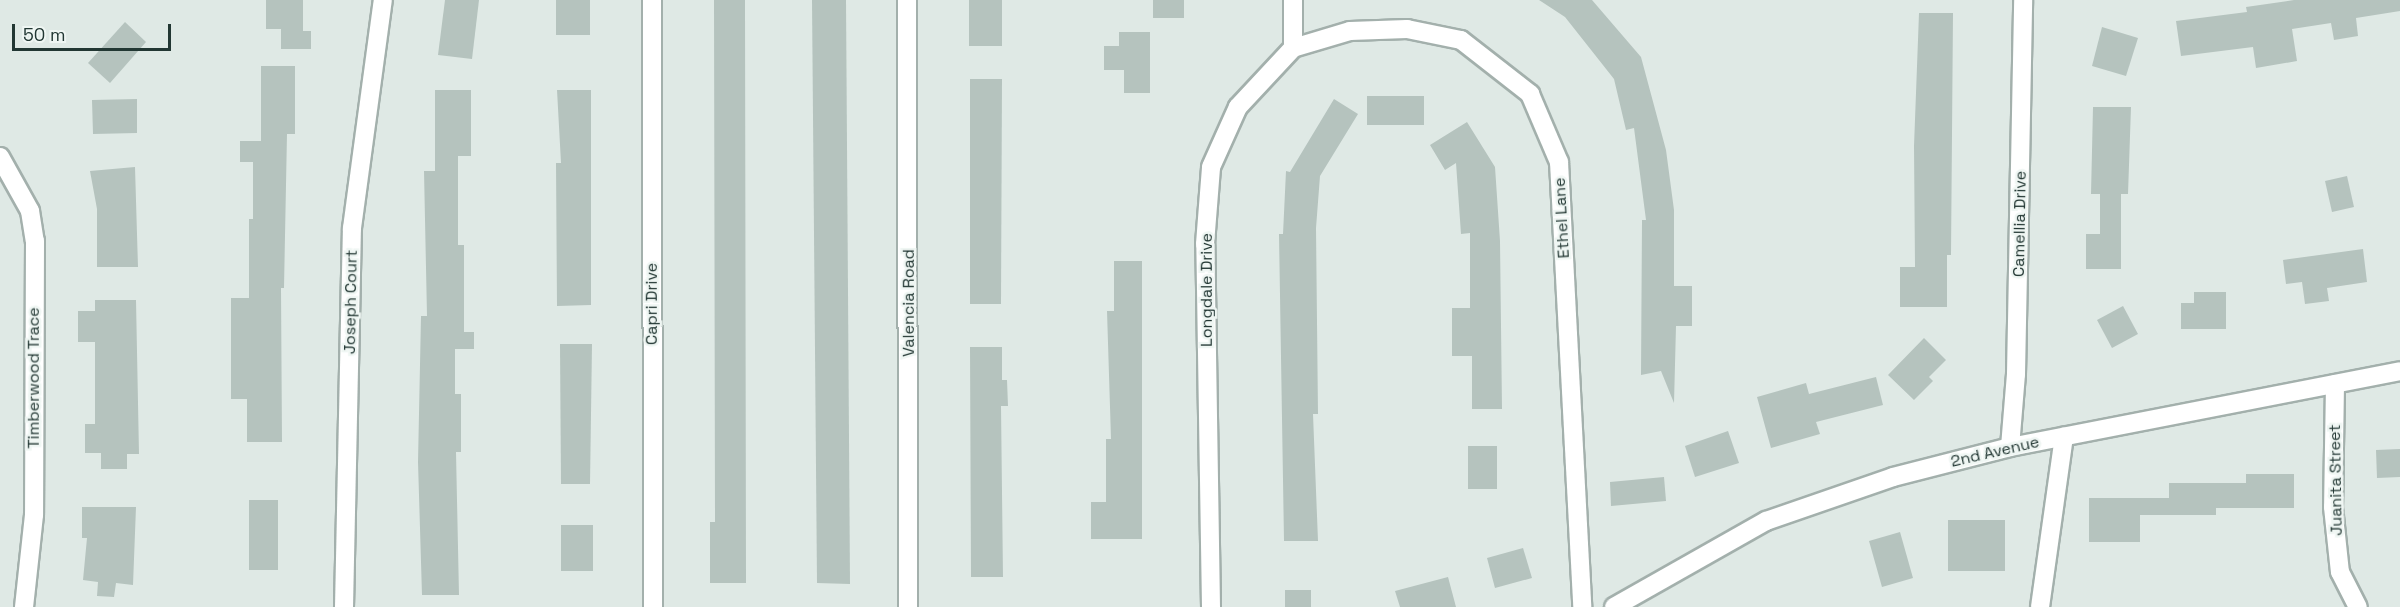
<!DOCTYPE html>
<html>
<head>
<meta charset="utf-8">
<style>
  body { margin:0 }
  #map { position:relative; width:2400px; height:607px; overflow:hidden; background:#dfe9e5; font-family:"Space Grotesk",sans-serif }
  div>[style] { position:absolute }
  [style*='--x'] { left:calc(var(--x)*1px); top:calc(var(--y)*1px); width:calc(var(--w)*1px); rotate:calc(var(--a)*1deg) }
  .building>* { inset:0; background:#b5c3be }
  .roads { filter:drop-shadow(2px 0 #a3b0ac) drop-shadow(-2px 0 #a3b0ac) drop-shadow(0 2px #a3b0ac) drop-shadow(0 -2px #a3b0ac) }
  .minor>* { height:18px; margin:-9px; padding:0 9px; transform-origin:9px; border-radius:9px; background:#fff }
  .tertiary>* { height:18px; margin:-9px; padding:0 9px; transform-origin:9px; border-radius:9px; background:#fff }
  span { translate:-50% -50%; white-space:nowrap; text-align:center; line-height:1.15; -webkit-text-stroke:5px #eff6f3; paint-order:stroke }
  .street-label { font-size:16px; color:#223733 }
  .scale { position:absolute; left:12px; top:24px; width:159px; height:27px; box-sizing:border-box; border:3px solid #223733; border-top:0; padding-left:8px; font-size:18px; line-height:21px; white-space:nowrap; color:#223733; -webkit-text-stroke:4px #eff6f3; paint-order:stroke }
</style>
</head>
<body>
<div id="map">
  <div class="building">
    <i style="clip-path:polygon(266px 0,303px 0,303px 31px,311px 31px,311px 49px,281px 49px,281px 29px,266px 29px)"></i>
    <i style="clip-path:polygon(445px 0,479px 0,472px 59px,438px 55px)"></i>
    <i style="clip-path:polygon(556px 0,590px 0,590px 35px,556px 35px)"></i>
    <i style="clip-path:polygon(714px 0,745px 0,746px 583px,710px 583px,710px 522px,715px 522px)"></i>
    <i style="clip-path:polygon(812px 0,846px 0,850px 584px,817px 583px)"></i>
    <i style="clip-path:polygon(969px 0,1002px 0,1002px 46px,969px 46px)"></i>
    <i style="clip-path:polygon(1153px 0,1184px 0,1184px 18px,1153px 18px)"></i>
    <i style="clip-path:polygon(1539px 0,1592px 0,1641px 57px,1666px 150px,1674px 210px,1674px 286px,1692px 286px,1692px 326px,1676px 326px,1674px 403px,1661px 371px,1641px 375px,1642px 220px,1646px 220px,1634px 128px,1626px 130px,1614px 79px,1565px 17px)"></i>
    <i style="clip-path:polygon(2294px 0,2400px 0,2400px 11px,2356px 18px,2358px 36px,2334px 40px,2331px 23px,2292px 29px,2297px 61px,2256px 68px,2253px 47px,2181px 56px,2176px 21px,2247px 12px,2246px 7px)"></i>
    <i style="clip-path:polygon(1919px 13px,1953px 13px,1951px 255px,1947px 255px,1947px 307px,1900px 307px,1900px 267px,1915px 267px,1914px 146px)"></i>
    <i style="clip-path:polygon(125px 22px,146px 42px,110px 83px,88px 63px)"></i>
    <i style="clip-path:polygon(2102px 27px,2138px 38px,2126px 76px,2092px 66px)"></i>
    <i style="clip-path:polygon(1119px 32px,1150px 32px,1150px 93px,1124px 93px,1124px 70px,1104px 70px,1104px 46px,1119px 46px)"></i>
    <i style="clip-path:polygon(261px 66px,295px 66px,295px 134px,287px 134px,284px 288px,281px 288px,282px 442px,247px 442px,247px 399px,231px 399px,231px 298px,249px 298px,249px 219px,253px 219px,253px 162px,240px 162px,240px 141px,261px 141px)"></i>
    <i style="clip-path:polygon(970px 79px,1002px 79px,1001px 304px,970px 304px)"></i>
    <i style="clip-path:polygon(435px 90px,471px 90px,471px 156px,458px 156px,458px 245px,464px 245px,464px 332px,474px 332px,474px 349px,455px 349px,455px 394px,461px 394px,461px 452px,456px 452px,459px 595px,422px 595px,418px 462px,421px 316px,427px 316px,424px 171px,435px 171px)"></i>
    <i style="clip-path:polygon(557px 90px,591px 90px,591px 305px,557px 306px,556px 163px,561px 163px)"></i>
    <i style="clip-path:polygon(1367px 96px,1424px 96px,1424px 125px,1367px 125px)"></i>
    <i style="clip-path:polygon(137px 99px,137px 133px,93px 134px,92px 100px)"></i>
    <i style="clip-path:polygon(1334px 99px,1358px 114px,1320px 176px,1316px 228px,1318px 414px,1313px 414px,1318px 541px,1284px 541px,1279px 234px,1283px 234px,1286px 171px,1290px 172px)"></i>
    <i style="clip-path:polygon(2093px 107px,2131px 107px,2128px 194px,2121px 194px,2121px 269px,2086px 269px,2086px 234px,2100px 234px,2100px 194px,2091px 194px)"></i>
    <i style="clip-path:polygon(1467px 122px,1495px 167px,1500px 241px,1502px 409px,1472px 409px,1472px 356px,1452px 356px,1452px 308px,1470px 308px,1470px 233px,1461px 234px,1456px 163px,1445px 170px,1430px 145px)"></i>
    <i style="clip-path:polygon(135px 167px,138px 267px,97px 267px,97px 209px,90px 171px)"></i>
    <i style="clip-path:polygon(2347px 176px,2354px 207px,2332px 212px,2325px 181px)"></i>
    <i style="clip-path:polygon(2363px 249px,2367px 282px,2327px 288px,2329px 301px,2305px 304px,2302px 282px,2286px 284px,2283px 260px)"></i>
    <i style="clip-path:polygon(1114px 261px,1142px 261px,1142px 539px,1091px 539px,1091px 502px,1106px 502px,1106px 439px,1111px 439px,1107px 311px,1114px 311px)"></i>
    <i style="clip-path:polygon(2194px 292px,2226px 292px,2226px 329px,2181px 329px,2181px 303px,2194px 303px)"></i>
    <i style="clip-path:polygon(95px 300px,136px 300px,139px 454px,127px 454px,127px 469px,101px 469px,101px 453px,85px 453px,85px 424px,95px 424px,95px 342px,78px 342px,78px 311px,95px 311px)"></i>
    <i style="clip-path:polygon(2123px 306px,2138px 334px,2112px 348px,2097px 320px)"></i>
    <i style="clip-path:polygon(1924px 338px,1946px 360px,1929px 377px,1933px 381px,1914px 400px,1888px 375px)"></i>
    <i style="clip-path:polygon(560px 344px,592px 344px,590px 484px,561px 484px)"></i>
    <i style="clip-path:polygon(970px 347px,1002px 347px,1002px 380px,1007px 380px,1008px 406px,1001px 406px,1003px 577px,971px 577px)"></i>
    <i style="clip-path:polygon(1876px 377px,1883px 405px,1816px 422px,1820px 434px,1771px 448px,1757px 397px,1806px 383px,1809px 394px)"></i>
    <i style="clip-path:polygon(1728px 431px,1739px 463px,1695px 477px,1685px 446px)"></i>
    <i style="clip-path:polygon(1468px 446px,1497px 446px,1497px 489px,1468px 489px)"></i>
    <i style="clip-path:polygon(2400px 449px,2400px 477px,2377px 478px,2376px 450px)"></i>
    <i style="clip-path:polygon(2246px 474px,2294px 474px,2294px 508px,2216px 508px,2216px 515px,2140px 515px,2140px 542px,2089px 542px,2089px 498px,2169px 498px,2169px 483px,2246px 483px)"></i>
    <i style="clip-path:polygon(1664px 477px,1666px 501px,1611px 506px,1610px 482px)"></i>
    <i style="clip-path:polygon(249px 500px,278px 500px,278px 570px,249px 570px)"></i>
    <i style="clip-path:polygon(82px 507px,136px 507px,133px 585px,116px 583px,114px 597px,97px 596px,98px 582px,83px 580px,87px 538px,82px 538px)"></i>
    <i style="clip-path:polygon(1948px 520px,2005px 520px,2005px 571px,1948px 571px)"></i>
    <i style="clip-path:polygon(561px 525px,593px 525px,593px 571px,561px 571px)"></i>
    <i style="clip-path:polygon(1900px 532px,1913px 578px,1882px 587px,1869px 541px)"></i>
    <i style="clip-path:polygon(1523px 548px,1532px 578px,1495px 588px,1487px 558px)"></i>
    <i style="clip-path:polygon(1448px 577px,1456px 607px,1400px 607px,1395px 591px)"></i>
    <i style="clip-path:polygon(1285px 590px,1311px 590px,1311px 607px,1285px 607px)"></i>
  </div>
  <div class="roads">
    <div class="minor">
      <i style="--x:652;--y:0;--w:607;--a:89.91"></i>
      <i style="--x:907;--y:0;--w:607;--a:89.91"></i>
      <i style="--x:1293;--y:48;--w:59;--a:-16.6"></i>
      <i style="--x:1350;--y:31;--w:57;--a:-2"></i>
      <i style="--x:1407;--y:29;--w:55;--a:11.5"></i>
      <i style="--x:1461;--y:40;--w:88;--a:38"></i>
      <i style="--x:1530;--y:94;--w:74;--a:66.9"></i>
      <i style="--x:1559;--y:162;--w:446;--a:87"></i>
      <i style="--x:0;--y:157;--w:62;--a:60.9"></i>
      <i style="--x:30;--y:211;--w:30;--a:81"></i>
      <i style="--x:35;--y:241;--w:274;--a:90.2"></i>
      <i style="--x:34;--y:515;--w:93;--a:96.2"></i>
      <i style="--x:2335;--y:384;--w:123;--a:90.9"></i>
      <i style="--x:2333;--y:507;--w:65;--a:83.9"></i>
      <i style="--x:2340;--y:572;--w:39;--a:63"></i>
      <i style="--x:2010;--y:447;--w:73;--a:-85.3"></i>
      <i style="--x:2016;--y:374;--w:374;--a:-88.9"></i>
      <i style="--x:344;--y:607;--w:379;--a:-88.8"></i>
      <i style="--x:352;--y:228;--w:230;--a:-82.3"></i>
      <i style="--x:1211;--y:607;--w:363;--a:-90.9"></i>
      <i style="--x:1205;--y:244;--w:77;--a:-85.5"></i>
      <i style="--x:1211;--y:167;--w:66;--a:-65.8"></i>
      <i style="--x:1238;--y:107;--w:81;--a:-47"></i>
      <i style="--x:1293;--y:48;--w:48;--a:-90"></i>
      <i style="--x:2040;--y:607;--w:172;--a:-82"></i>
    </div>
    <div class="tertiary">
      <i style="--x:1614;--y:607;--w:175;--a:-29.5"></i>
      <i style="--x:1766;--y:521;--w:134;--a:-19.1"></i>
      <i style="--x:1893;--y:477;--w:121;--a:-14.4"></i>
      <i style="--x:2010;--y:447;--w:397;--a:-11"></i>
    </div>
  </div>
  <div class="street-label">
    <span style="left:1562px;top:218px;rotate:-93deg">Ethel Lane</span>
    <span style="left:2020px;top:224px;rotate:-89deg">Camellia Drive</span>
    <span style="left:1207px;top:290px;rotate:-90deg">Longdale Drive</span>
    <span style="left:351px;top:302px;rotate:-89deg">Joseph Court</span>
    <span style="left:909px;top:303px;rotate:-90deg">Valencia Road</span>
    <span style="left:652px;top:304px;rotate:-90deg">Capri Drive</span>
    <span style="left:34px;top:378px;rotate:-90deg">Timberwood Trace</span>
    <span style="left:1995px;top:452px;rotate:-13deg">2nd Avenue</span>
    <span style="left:2336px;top:480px;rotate:-91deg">Juanita Street</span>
  </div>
  <div class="scale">50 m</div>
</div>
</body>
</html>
